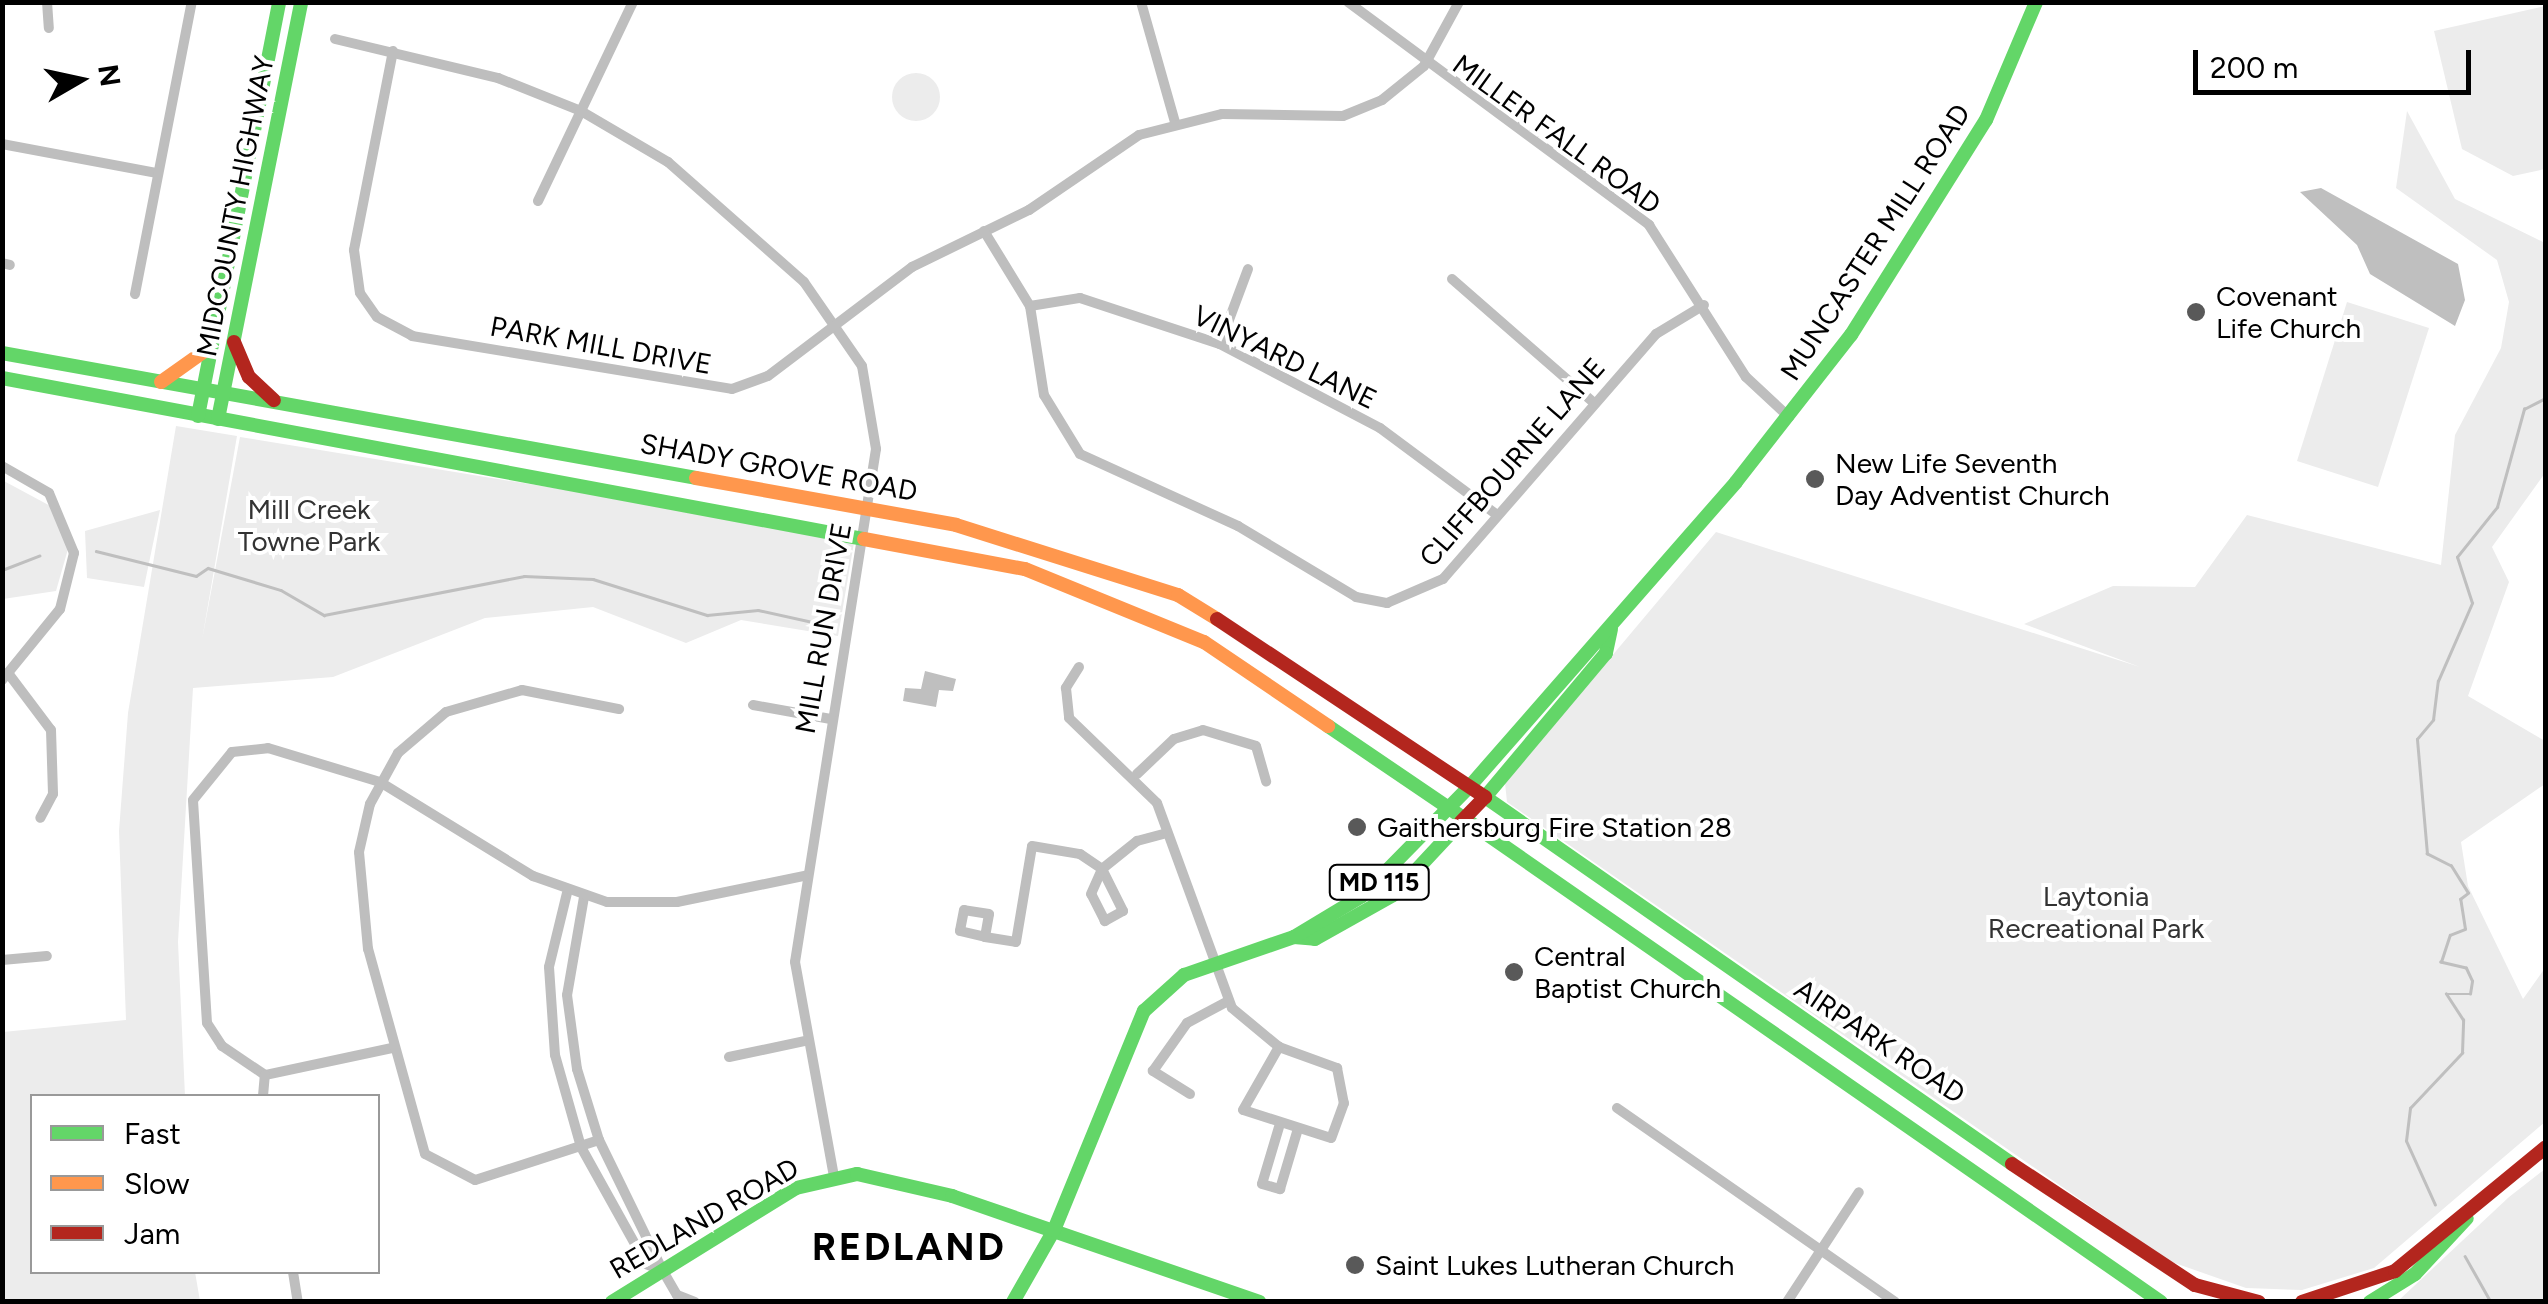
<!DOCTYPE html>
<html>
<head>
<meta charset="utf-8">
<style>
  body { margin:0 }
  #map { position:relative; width:2548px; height:1304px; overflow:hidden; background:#fff; font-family:Figtree,sans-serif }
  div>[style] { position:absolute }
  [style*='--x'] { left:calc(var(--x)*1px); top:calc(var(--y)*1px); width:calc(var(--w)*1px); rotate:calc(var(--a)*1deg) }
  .green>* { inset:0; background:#ececec }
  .round { border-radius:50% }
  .water>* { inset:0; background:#bfbfbf }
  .stream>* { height:2.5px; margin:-1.25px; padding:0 1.25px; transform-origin:1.25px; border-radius:1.25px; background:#bfbfbf }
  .street>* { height:10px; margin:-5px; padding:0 5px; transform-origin:5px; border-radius:5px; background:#bebebe }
  .fast>* { height:14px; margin:-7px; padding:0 7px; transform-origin:7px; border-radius:7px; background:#63d668 }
  .slow>* { height:14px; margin:-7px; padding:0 7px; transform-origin:7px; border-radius:7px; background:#ff974d }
  .jam>* { height:14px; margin:-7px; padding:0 7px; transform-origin:7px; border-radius:7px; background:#b3261e }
  .dots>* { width:28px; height:28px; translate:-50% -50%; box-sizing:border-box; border:5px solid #fff; border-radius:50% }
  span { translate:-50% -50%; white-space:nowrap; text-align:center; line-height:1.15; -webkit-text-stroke:8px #fff; paint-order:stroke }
  .shield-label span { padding:2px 8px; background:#fff; border:2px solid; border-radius:8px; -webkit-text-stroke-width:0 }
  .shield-label { font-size:25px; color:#000; font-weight:700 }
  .street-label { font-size:28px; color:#000 }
  .poi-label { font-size:28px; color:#000 }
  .left { translate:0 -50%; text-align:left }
  .park-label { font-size:28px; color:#333 }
  .district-label { font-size:38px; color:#000; font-weight:700; letter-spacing:2.5px }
  .frame { position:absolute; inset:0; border:5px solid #000; pointer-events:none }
  .legend { position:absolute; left:30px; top:1094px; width:350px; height:180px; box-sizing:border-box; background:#fff; border:2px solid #999; margin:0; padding:12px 18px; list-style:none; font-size:30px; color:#000 }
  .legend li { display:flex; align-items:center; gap:20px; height:50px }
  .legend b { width:50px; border:2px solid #999 }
  .north { position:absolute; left:30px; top:30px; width:100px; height:100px; -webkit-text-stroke:8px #fff; paint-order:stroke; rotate:81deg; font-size:28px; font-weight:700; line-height:40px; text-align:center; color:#000 }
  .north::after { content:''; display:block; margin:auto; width:35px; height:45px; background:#000; clip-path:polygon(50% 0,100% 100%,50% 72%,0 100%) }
  .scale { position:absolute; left:2193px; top:50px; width:278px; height:45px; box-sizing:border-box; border:5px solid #000; border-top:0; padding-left:12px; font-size:30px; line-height:35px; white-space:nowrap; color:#000; -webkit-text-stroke:8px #fff; paint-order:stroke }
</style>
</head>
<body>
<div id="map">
  <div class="green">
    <i style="clip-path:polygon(2545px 6px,2545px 169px,2513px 176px,2462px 149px,2434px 31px)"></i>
    <i class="round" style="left:892px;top:73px;width:48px;height:48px"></i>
    <i style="clip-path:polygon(2407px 111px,2455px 199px,2545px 243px,2545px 473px,2492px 547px,2509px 582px,2468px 696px,2545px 741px,2545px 784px,2461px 842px,2468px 886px,2523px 999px,2545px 968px,2545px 1122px,2374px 1268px,2302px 1290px,2246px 1288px,2169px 1261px,1507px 802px,1505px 783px,1716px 532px,2140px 667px,2024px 624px,2113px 586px,2195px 587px,2247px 515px,2441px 565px,2455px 435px,2501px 348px,2509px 302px,2497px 260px,2396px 188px)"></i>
    <i style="clip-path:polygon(2347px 302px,2429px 328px,2378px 487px,2297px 461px)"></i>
    <i style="clip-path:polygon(176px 426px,237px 436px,202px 640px,240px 437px,855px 537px,838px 636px,741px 620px,686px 643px,593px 607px,485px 618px,333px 677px,193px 688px,178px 942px,185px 1096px,32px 1096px,32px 1272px,195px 1272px,200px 1301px,3px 1302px,3px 1032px,126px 1020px,119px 831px,128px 713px)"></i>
    <i style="clip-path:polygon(2px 480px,56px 509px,68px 549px,56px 591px,3px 599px)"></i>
    <i style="clip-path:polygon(160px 510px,144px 587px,87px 578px,85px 531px)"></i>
    <i style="clip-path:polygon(2545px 1169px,2545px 1301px,2398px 1301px,2509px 1197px)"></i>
  </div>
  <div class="water">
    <i style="clip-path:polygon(2321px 188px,2458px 264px,2465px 300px,2455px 326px,2370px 274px,2357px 245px,2300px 192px)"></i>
    <i style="clip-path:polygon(925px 671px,956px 679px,953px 691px,939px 690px,936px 707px,903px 701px,905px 688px,921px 689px)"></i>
  </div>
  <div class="stream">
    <i style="--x:96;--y:551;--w:103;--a:14"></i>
    <i style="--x:196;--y:576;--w:14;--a:-34"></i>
    <i style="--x:208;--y:568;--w:76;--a:16.8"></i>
    <i style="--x:281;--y:590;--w:50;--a:30.2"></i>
    <i style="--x:324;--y:615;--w:204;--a:-11"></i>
    <i style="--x:524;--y:576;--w:69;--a:2.5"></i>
    <i style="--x:593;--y:579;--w:120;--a:17.5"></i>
    <i style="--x:707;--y:615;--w:51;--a:-5.6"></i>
    <i style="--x:758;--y:610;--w:60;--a:12.4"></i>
    <i style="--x:817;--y:623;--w:22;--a:60"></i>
    <i style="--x:2;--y:570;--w:40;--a:-21"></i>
    <i style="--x:2435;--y:1205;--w:70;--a:-114.4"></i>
    <i style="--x:2406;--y:1141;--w:33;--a:-83"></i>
    <i style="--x:2410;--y:1108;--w:76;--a:-46.6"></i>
    <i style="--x:2462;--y:1053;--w:33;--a:-88"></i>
    <i style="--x:2463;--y:1020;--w:31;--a:-123"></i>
    <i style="--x:2446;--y:994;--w:24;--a:0"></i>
    <i style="--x:2470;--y:994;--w:13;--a:-81"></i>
    <i style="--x:2472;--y:981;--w:14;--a:-115"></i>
    <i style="--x:2466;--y:968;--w:26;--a:-167"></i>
    <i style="--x:2441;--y:962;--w:28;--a:-72"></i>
    <i style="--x:2450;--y:935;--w:16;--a:-22"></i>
    <i style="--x:2465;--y:929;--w:30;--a:-99"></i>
    <i style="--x:2460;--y:899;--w:10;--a:-37"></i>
    <i style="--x:2468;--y:893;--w:32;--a:-122"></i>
    <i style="--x:2451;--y:866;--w:27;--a:-153"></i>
    <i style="--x:2427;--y:854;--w:115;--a:-95"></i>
    <i style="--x:2417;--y:739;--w:25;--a:-50"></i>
    <i style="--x:2433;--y:720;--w:39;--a:-83"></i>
    <i style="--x:2438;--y:681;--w:85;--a:-66.4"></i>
    <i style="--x:2472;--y:603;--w:48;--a:-108.1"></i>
    <i style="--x:2457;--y:557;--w:64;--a:-51.3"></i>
    <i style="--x:2497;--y:507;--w:102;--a:-74.6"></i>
    <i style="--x:2524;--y:409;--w:25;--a:-27"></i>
    <i style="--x:2465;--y:1256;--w:53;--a:60.5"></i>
  </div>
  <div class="street">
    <i style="--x:47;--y:2;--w:26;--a:86"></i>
    <i style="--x:1141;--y:2;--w:125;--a:74.2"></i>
    <i style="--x:1348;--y:2;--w:375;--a:36.5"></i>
    <i style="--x:1649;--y:225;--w:180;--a:57.5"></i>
    <i style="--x:1746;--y:377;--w:59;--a:42.9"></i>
    <i style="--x:335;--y:39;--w:168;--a:13.5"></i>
    <i style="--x:498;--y:78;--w:89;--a:21.7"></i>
    <i style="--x:581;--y:111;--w:101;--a:30.4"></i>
    <i style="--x:668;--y:162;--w:181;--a:41.4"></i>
    <i style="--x:804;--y:282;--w:102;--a:55.4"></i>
    <i style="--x:862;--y:366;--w:84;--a:80.4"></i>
    <i style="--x:876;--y:449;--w:519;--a:98.97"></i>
    <i style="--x:795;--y:962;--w:218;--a:79.7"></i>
    <i style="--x:393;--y:51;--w:203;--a:101.1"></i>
    <i style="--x:354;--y:250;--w:43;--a:82.1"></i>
    <i style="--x:360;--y:293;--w:29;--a:55"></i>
    <i style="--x:377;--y:317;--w:40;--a:28"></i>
    <i style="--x:412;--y:336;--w:324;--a:9.4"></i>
    <i style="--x:732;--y:389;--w:38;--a:-20"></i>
    <i style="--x:768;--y:376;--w:181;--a:-37.1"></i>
    <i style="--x:912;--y:267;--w:130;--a:-26"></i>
    <i style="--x:1029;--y:210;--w:133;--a:-34.3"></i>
    <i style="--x:1139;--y:135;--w:86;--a:-14.2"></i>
    <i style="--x:1222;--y:114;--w:121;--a:0.9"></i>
    <i style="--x:1343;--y:116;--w:42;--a:-22.3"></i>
    <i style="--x:1382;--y:100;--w:54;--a:-39"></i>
    <i style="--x:1424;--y:66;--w:73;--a:-61.3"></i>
    <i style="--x:2;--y:144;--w:158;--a:10.6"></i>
    <i style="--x:538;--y:201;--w:221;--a:-64.5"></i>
    <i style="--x:984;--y:231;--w:88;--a:58.5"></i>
    <i style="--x:1030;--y:306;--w:90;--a:81.1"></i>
    <i style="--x:1044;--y:395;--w:69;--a:58.6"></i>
    <i style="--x:1080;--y:454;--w:174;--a:24.5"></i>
    <i style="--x:1238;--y:526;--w:138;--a:31"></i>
    <i style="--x:1356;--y:597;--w:32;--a:11"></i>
    <i style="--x:1387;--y:603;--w:61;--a:-23.2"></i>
    <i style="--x:1443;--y:579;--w:325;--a:-49"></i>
    <i style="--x:1656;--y:334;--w:56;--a:-31.1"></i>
    <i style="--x:2;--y:263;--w:8;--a:14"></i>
    <i style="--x:1452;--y:279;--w:189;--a:41.1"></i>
    <i style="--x:135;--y:294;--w:298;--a:-79"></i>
    <i style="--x:1030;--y:306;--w:51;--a:-9.1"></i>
    <i style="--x:1080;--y:298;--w:147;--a:18.2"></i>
    <i style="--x:1220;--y:344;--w:181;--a:27.7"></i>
    <i style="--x:1380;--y:428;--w:146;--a:36.6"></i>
    <i style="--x:1220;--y:344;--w:80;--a:-69.5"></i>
    <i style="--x:2;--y:466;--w:54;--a:29.9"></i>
    <i style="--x:49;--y:493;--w:65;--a:67.4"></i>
    <i style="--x:74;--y:553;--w:58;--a:104"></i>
    <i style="--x:60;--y:609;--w:92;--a:129.2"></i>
    <i style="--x:1079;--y:667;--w:25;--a:122"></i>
    <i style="--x:1066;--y:688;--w:30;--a:84"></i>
    <i style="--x:1069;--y:718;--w:122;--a:44"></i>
    <i style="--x:1157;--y:803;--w:218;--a:69.9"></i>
    <i style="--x:1232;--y:1008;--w:61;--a:39.7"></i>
    <i style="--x:1279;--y:1047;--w:62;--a:19.9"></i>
    <i style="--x:1337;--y:1068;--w:36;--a:79"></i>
    <i style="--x:1344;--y:1103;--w:37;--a:110"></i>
    <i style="--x:1331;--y:1138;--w:92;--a:-162.3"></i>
    <i style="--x:1243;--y:1110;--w:73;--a:-60.3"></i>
    <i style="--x:8;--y:673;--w:71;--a:53"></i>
    <i style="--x:51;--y:730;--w:64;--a:88.2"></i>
    <i style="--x:53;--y:794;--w:27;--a:118"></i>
    <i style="--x:753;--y:705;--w:79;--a:10.2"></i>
    <i style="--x:1137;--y:774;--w:51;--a:-43.4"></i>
    <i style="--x:1174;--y:739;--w:30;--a:-17"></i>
    <i style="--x:1203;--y:730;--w:55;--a:16.8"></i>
    <i style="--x:1256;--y:746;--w:37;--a:74"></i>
    <i style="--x:1102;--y:869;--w:47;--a:63.4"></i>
    <i style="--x:1123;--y:911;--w:21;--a:151"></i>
    <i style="--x:1105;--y:921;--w:30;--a:-117"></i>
    <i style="--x:1091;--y:894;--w:27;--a:-66"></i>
    <i style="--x:567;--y:893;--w:76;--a:103.7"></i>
    <i style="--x:549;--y:967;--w:88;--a:86.1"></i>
    <i style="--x:555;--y:1055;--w:96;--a:74.2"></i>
    <i style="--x:581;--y:1147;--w:134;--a:60.9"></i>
    <i style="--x:646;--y:1264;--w:18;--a:22"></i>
    <i style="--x:584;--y:897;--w:99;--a:99.8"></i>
    <i style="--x:567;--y:995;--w:75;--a:82.3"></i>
    <i style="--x:577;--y:1069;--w:74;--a:72.8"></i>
    <i style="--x:599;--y:1140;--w:146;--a:64"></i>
    <i style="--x:663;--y:1271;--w:28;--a:60"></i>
    <i style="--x:677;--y:1295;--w:19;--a:21"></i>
    <i style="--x:985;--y:937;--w:23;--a:-80"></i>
    <i style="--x:989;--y:914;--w:25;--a:-171"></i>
    <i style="--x:964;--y:910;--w:21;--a:101"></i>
    <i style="--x:960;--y:931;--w:26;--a:13"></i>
    <i style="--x:985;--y:937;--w:31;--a:9"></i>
    <i style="--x:1016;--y:942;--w:97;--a:-80.5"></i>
    <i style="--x:1032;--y:846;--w:49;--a:9.5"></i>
    <i style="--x:1080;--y:854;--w:27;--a:34"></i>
    <i style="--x:1102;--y:869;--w:45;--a:-38.7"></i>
    <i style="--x:1137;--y:841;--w:31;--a:-15"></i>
    <i style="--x:2;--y:960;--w:45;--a:-5.1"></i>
    <i style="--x:392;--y:1048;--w:130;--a:168"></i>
    <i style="--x:265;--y:1075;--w:52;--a:-146"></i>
    <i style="--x:222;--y:1046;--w:27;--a:-123"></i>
    <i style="--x:207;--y:1023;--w:223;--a:-93.6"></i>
    <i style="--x:193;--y:800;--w:62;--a:-50.9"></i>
    <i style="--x:232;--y:752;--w:36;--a:-6"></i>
    <i style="--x:268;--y:748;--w:117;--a:16.9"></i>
    <i style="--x:380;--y:782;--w:180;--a:31.6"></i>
    <i style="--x:533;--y:876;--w:78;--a:19.4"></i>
    <i style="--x:607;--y:902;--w:70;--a:0"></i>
    <i style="--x:677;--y:902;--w:130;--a:-11.6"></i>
    <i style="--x:729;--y:1057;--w:78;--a:-11.9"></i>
    <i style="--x:1190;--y:1094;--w:44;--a:-148.1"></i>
    <i style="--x:1153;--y:1071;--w:59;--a:-54.7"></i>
    <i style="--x:1187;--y:1023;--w:47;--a:-28.2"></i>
    <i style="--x:263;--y:1096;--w:21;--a:-85"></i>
    <i style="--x:1617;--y:1108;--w:339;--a:34.9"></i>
    <i style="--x:1279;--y:1127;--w:59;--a:106.6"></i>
    <i style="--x:1262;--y:1184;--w:19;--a:16"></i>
    <i style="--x:1280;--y:1189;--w:59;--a:-73.4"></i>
    <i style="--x:599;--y:1140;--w:130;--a:162.1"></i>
    <i style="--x:475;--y:1180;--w:56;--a:-152.5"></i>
    <i style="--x:425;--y:1154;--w:213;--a:-105.5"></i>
    <i style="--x:368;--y:949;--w:97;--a:-95.3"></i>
    <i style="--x:359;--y:852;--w:49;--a:-77.1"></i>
    <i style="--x:370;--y:804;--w:58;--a:-61.2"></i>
    <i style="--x:398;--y:753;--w:63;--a:-40.5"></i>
    <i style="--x:446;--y:712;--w:79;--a:-16.1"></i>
    <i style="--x:522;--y:690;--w:99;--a:11.1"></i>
    <i style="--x:293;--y:1272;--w:30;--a:81"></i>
    <i style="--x:1787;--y:1302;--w:131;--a:-56.8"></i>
  </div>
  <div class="fast">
    <i style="--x:2;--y:353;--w:705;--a:10.21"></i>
    <i style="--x:2;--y:378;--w:877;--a:10.58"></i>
    <i style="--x:198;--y:416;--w:422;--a:-78.9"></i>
    <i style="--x:218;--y:419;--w:425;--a:-78.7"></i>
    <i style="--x:1611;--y:629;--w:25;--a:102"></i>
    <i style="--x:1606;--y:653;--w:188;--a:130"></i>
    <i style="--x:1485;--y:797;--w:642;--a:34.85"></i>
    <i style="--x:1328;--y:726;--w:166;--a:34.2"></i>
    <i style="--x:1470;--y:786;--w:404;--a:-48.8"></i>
    <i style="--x:1736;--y:482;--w:187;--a:-52"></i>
    <i style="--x:1851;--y:335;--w:254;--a:-57.9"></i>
    <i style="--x:1986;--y:120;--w:128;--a:-67"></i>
    <i style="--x:1465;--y:819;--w:847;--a:34.76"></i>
    <i style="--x:1294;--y:937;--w:21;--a:5"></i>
    <i style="--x:1315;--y:939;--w:90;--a:-29.4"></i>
    <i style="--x:1393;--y:895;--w:100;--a:-47"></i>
    <i style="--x:612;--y:1302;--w:216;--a:-31.8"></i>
    <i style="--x:796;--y:1188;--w:63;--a:-12.9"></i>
    <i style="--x:857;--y:1174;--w:98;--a:13"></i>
    <i style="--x:952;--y:1196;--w:325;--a:19"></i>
    <i style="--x:1013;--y:1302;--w:83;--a:-60.3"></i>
    <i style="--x:1054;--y:1230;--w:237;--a:-67.7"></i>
    <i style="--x:1144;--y:1011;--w:54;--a:-42"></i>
    <i style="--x:1184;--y:975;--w:116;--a:-19.1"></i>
    <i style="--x:1294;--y:937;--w:79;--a:-31.1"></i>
    <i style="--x:1362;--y:896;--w:154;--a:-45.5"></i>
    <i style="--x:2370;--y:1302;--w:53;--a:-31.9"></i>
    <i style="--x:2415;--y:1274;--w:76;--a:-47.1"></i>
  </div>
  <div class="slow">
    <i style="--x:161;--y:382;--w:55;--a:-35.4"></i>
    <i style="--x:696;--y:478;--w:264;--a:10.2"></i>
    <i style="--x:956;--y:525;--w:233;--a:17.5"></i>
    <i style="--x:1178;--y:595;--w:46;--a:31.6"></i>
    <i style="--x:864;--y:539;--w:164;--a:10.6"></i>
    <i style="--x:1025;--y:569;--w:193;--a:22.2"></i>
    <i style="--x:1204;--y:642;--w:150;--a:34.1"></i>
  </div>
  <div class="jam">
    <i style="--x:234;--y:342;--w:38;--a:67"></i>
    <i style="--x:249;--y:377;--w:34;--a:43"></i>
    <i style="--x:1217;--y:619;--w:322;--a:33.6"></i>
    <i style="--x:1485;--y:797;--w:35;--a:134"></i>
    <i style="--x:2012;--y:1164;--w:219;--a:33.5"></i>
    <i style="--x:2195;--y:1285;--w:66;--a:14.9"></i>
    <i style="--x:2302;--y:1302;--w:98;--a:-18.4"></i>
    <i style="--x:2395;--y:1271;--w:195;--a:-39.4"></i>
  </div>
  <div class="dots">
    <i style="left:2196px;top:312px;background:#595959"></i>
    <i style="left:1815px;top:479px;background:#595959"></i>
    <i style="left:1357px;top:827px;background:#595959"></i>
    <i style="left:1514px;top:972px;background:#595959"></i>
    <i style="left:1355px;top:1265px;background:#595959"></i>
  </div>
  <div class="shield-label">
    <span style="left:1379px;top:882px">MD 115</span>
  </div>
  <div class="street-label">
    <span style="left:1557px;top:134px;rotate:36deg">MILLER FALL ROAD</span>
    <span style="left:235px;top:206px;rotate:-79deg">MIDCOUNTY HIGHWAY</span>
    <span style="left:1875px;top:242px;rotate:-57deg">MUNCASTER MILL ROAD</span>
    <span style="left:601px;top:345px;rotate:10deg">PARK MILL DRIVE</span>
    <span style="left:1285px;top:357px;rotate:26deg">VINYARD LANE</span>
    <span style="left:1512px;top:462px;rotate:-49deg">CLIFFBOURNE LANE</span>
    <span style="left:779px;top:467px;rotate:10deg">SHADY GROVE ROAD</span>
    <span style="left:823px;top:628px;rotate:-80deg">MILL RUN DRIVE</span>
    <span style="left:1880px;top:1041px;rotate:34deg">AIRPARK ROAD</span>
    <span style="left:704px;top:1218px;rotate:-30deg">REDLAND ROAD</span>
  </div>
  <div class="poi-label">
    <span class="left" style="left:2216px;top:312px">Covenant<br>Life Church</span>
    <span class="left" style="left:1835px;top:479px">New Life Seventh<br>Day Adventist Church</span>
    <span class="left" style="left:1377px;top:827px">Gaithersburg Fire Station 28</span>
    <span class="left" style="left:1534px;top:972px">Central<br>Baptist Church</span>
    <span class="left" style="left:1375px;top:1265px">Saint Lukes Lutheran Church</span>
  </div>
  <div class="park-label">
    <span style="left:309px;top:525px">Mill Creek<br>Towne Park</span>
    <span style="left:2096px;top:912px">Laytonia<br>Recreational Park</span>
  </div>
  <div class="district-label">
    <span style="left:909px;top:1248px">REDLAND</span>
  </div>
  <div class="frame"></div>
  <ul class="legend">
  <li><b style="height:12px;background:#63d668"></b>Fast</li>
  <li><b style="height:12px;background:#ff974d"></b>Slow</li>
  <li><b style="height:12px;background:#b3261e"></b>Jam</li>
  </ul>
  <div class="north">N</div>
  <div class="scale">200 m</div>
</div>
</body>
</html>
